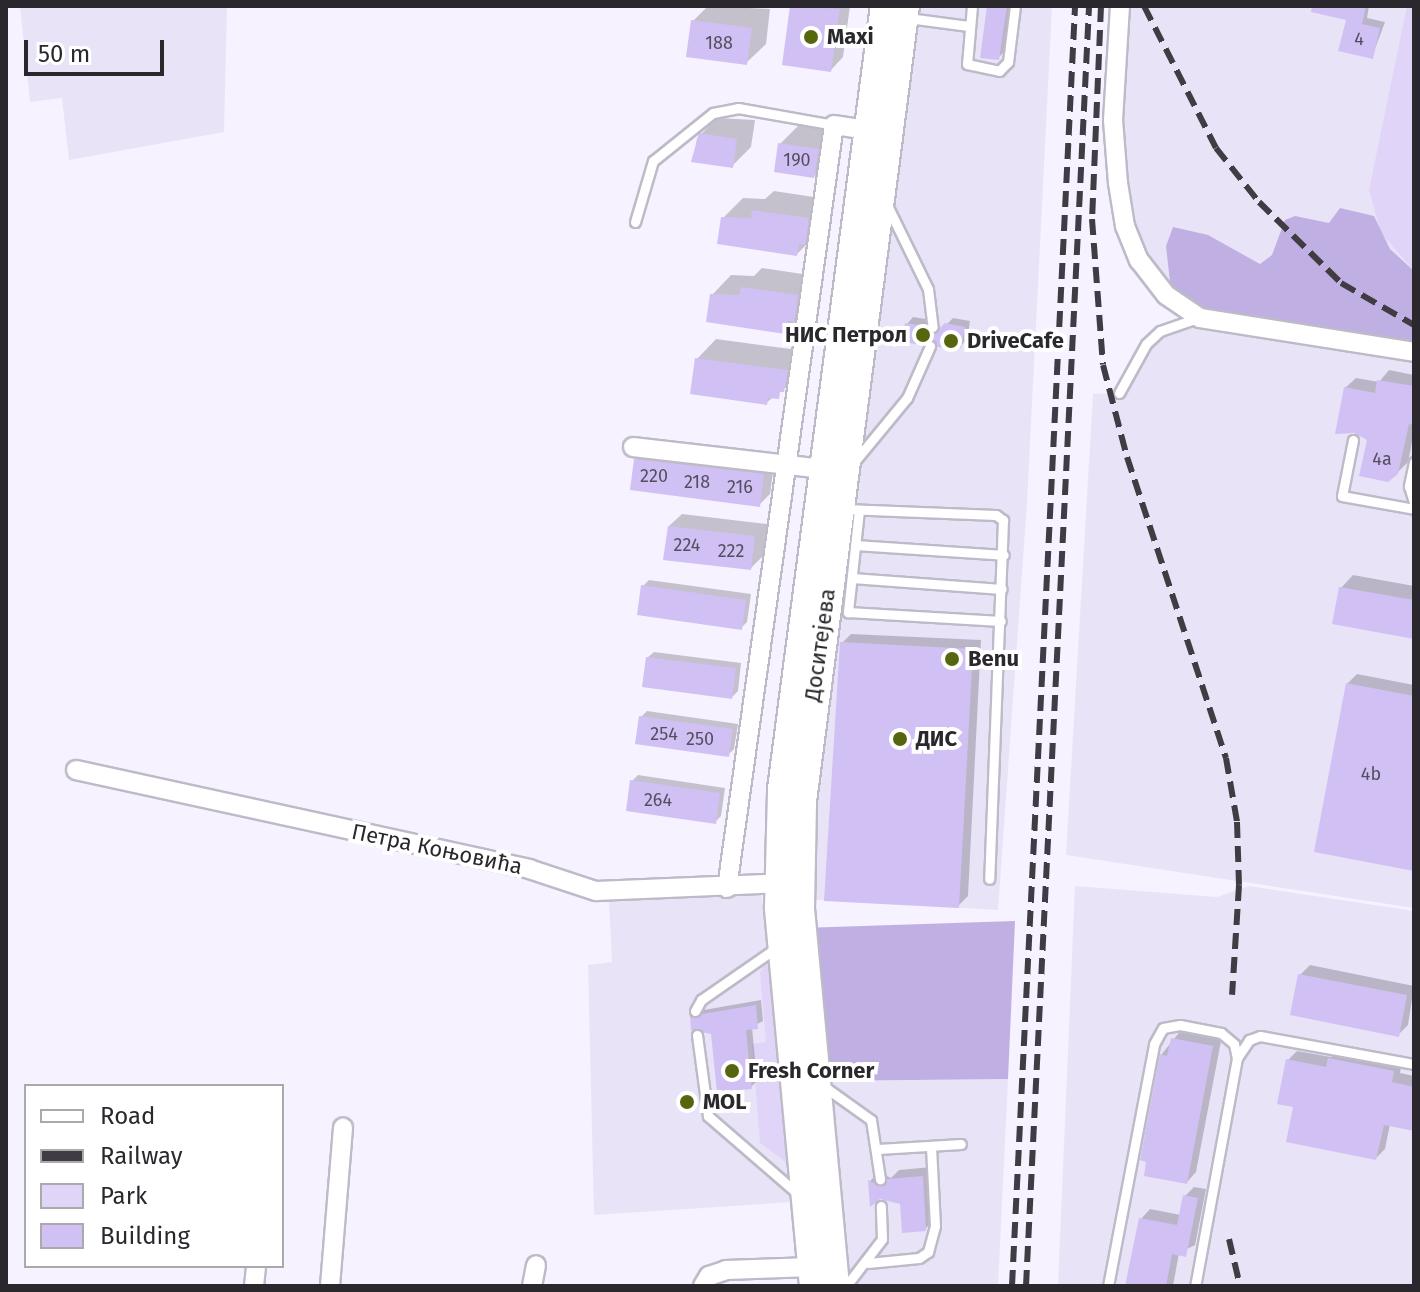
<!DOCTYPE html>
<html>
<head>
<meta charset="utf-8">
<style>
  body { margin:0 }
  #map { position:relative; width:1420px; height:1292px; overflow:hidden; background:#f6f2ff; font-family:"Fira Sans",sans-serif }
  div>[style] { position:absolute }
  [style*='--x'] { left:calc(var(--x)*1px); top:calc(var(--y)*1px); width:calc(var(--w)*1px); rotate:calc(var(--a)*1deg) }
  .built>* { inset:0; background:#e9e3f8 }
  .green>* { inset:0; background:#e0d5f8 }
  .forest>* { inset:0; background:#c0afe2 }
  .shadow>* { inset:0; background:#0003 }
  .building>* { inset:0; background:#d1c0f4 }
  .roads { filter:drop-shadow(2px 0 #bebac7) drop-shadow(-2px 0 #bebac7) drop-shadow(0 2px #bebac7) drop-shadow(0 -2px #bebac7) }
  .service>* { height:9px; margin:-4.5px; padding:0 4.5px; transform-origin:4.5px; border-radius:4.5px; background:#fff }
  .minor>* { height:18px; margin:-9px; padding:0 9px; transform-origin:9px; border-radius:9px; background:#fff }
  .primary>* { height:28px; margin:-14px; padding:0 14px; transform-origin:14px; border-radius:14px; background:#fff }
  .rail>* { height:6px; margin-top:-3px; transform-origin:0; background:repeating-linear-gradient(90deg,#3f3d43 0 16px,transparent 0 24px) }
  .dots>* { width:22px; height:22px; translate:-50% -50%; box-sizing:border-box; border:4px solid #fff; border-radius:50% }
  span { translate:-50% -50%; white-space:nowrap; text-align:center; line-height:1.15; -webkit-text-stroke:8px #fff; paint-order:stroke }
  .number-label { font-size:18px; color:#544e5f }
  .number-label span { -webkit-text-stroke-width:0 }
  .poi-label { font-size:22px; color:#2a282d; font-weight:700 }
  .left { translate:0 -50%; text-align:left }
  .right { translate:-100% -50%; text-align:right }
  .street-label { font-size:22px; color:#2a282d }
  .frame { position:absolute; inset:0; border:8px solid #2a282d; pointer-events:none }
  .legend { position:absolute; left:24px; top:1084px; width:260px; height:184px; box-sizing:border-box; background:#fff; border:2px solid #aaa9ab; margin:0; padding:10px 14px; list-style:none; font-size:24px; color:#2a282d }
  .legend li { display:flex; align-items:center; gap:16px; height:40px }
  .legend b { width:40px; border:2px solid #aaa9ab }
  .scale { position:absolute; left:24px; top:40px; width:140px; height:36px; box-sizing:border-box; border:4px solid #2a282d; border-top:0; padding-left:10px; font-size:24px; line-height:28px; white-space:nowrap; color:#2a282d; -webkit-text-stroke:6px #fff; paint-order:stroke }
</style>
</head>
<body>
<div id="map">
  <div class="built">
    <i style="clip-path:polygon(20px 6px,227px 6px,224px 132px,69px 160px,62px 98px,30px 102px)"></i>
    <i style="clip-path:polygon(905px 6px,1052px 6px,1027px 503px,998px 910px,800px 899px)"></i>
    <i style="clip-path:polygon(1120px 6px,1414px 6px,1414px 908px,1066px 855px,1093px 394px,1119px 393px,1160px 331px,1199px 318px,1139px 260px,1118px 183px)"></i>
    <i style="clip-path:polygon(1075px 886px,1217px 897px,1249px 886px,1414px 911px,1414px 1286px,1058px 1286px)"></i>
    <i style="clip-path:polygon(761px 889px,793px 1202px,594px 1215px,588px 965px,612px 962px,609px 901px)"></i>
    <i style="clip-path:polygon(1008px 1079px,998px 1286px,835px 1286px,816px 1081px)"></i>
  </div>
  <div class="green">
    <i style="clip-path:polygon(1407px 6px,1414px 6px,1414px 271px,1381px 233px,1369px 190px)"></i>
    <i style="clip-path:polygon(766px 962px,769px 965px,787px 1163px,760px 1143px,752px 1044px,766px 1042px,760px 973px)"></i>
  </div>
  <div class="forest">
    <i style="clip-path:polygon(1340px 208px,1374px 216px,1390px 249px,1414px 271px,1414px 352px,1200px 318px,1170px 282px,1166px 246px,1173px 227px,1208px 235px,1260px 264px,1272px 255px,1285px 220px,1295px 216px,1329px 223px)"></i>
    <i style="clip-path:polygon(1015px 921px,1008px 1079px,816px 1081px,802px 928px)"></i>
  </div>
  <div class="shadow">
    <i style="clip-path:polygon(708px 6px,770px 9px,766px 44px,746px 63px,693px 21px)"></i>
    <i style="clip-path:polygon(795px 6px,850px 6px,843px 57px,831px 70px,784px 63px)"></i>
    <i style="clip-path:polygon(989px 6px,1012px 6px,1004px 52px,998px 58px)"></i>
    <i style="clip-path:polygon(1337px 6px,1369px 6px,1367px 18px,1385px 22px,1372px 57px)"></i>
    <i style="clip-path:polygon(717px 118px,755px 120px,751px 147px,732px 166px,694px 161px,697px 138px)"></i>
    <i style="clip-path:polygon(800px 124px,837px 130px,833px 156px,814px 176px,780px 144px)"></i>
    <i style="clip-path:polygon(774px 191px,827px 199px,816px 235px,797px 254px,723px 218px,743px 198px,765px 199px)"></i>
    <i style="clip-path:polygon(762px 268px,816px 276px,805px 312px,785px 332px,712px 295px,731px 275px,754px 276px)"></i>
    <i style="clip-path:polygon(913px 317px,932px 320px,941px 330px,953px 318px,970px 321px,967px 340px,960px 346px,930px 336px,907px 324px)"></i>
    <i style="clip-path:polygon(716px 339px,806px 351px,798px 378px,766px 403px,697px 359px)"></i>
    <i style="clip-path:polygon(1389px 370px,1414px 375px,1414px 432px,1408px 462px,1397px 473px,1369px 439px,1345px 388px,1356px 378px,1379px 382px)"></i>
    <i style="clip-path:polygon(647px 450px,774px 464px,770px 494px,759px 505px,636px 460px)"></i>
    <i style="clip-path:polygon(682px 514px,767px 524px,763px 556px,751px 568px,669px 526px)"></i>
    <i style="clip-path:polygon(1353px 575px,1414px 586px,1414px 637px,1341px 588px)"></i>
    <i style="clip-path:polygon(649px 580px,751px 594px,747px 622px,741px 628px,643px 586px)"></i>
    <i style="clip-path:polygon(851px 634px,981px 640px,968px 896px,958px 906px,842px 643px)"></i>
    <i style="clip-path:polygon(654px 652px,741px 663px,738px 691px,732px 697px,647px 658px)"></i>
    <i style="clip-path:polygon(1357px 674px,1414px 685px,1414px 869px,1347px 684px)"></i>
    <i style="clip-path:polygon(647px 711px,738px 724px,734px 749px,728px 755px,641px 717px)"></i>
    <i style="clip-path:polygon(638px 775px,725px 788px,721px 816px,715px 822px,632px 781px)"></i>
    <i style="clip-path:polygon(1310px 965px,1414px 986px,1408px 1025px,1398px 1035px,1300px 975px)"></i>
    <i style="clip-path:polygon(761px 1000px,763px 1021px,752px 1027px,757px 1081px,751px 1087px,712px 1032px,692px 1017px,698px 1011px)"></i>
    <i style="clip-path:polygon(1182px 1029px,1222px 1036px,1196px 1172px,1187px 1182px,1161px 1055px)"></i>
    <i style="clip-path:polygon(1339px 1049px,1402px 1062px,1400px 1073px,1414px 1076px,1414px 1129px,1390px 1124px,1385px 1149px,1376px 1158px,1295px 1106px,1288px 1060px,1297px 1051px,1331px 1057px)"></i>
    <i style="clip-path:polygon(932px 1167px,934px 1220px,925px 1229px,901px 1203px,880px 1196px,872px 1203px,870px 1181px,879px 1172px,891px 1178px,899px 1170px)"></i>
    <i style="clip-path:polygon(1194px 1187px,1206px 1189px,1195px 1245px,1179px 1253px,1173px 1286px,1127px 1286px,1141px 1219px,1150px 1209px,1181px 1215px,1185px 1196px)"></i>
  </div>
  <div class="building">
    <i style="clip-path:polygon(790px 6px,840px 9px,831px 72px,782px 65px)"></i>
    <i style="clip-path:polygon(987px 6px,1007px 6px,999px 60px,980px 58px)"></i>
    <i style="clip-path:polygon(1312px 6px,1366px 6px,1362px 24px,1380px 28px,1373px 59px,1338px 51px,1346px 20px,1311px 12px)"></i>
    <i style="clip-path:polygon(691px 20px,752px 28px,747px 65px,686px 57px)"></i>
    <i style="clip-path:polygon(699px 133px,737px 139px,733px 168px,691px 162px)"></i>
    <i style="clip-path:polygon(778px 143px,819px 149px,814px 178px,774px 172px)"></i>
    <i style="clip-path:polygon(752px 210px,809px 218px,805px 245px,799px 244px,797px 256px,717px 244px,721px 217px,751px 218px)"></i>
    <i style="clip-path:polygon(741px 287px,798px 295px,794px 322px,788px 321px,786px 334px,706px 322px,710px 294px,739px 295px)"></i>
    <i style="clip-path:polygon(905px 323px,925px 326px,933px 334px,945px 323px,965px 327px,961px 348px,937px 347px,930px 339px,922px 345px,902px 342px)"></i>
    <i style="clip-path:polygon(695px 358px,788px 370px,784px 392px,780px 392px,779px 399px,768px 398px,767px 405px,690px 394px)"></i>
    <i style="clip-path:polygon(1377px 380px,1414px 386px,1414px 425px,1409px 424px,1398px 474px,1388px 482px,1359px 476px,1367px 440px,1354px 433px,1335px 434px,1344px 387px,1375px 393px)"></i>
    <i style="clip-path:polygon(634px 459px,764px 474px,760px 507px,630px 490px)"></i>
    <i style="clip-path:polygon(668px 526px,755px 536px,751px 570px,663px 560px)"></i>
    <i style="clip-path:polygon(641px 585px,746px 600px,742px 630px,637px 615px)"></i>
    <i style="clip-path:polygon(1339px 587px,1414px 600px,1414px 639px,1332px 624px)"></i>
    <i style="clip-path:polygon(840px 642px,973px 649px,959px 908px,824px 901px)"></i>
    <i style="clip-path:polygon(646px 657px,736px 668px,732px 699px,642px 687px)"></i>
    <i style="clip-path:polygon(1346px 683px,1414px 696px,1414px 871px,1314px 852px)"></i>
    <i style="clip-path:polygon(639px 716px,733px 729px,729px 757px,635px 744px)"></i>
    <i style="clip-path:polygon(630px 780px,720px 793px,716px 824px,626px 811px)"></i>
    <i style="clip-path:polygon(1298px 974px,1407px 995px,1399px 1037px,1290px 1015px)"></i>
    <i style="clip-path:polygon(756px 1005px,758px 1029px,746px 1030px,752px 1089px,717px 1092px,711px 1034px,691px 1030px,690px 1016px)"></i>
    <i style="clip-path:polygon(1171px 1038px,1213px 1046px,1187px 1184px,1144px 1176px,1146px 1162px,1140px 1160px,1160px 1054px,1167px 1056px)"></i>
    <i style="clip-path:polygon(1328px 1058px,1394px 1071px,1392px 1082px,1414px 1087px,1414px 1131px,1384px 1125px,1376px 1160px,1286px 1142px,1293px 1107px,1277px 1104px,1286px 1059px,1326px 1067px)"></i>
    <i style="clip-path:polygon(923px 1176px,926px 1231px,902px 1233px,900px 1204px,880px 1199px,870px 1207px,868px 1180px,880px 1186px,887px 1179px)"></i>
    <i style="clip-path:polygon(1183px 1195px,1198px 1198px,1186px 1257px,1172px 1254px,1166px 1286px,1125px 1286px,1139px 1218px,1177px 1225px)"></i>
  </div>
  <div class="roads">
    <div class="service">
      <i style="--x:972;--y:6;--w:58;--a:94.9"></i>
      <i style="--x:967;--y:64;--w:33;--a:12"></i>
      <i style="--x:999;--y:71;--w:13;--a:-45"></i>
      <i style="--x:1008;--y:62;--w:56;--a:-82.9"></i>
      <i style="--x:908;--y:18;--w:61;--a:7.6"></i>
      <i style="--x:887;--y:205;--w:93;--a:64"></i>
      <i style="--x:928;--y:289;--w:38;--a:83"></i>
      <i style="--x:635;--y:222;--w:64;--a:-73.6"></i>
      <i style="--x:653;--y:161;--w:77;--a:-38.7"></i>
      <i style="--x:713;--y:113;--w:25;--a:-11"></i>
      <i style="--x:738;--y:108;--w:97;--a:10"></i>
      <i style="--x:1119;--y:393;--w:56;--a:-61.1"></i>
      <i style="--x:1146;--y:344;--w:19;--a:-43"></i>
      <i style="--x:1160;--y:331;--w:39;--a:-19"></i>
      <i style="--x:1353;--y:440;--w:57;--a:101.1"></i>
      <i style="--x:1342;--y:496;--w:73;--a:10.2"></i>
      <i style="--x:855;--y:461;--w:82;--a:-50.5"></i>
      <i style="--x:907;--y:398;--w:57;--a:-66.1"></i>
      <i style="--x:1414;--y:462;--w:25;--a:102"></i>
      <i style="--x:1409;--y:486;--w:17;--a:73"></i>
      <i style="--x:845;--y:509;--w:151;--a:2.3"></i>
      <i style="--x:996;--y:515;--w:9;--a:36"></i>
      <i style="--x:1003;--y:520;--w:359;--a:92.2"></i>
      <i style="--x:859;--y:510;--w:103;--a:96.2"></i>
      <i style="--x:848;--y:612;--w:153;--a:3.4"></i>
      <i style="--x:855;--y:545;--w:149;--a:3.8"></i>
      <i style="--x:852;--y:578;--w:150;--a:4.2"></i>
      <i style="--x:695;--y:1011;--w:13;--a:-61"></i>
      <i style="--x:701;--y:1000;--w:95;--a:-34.7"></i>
      <i style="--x:697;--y:1035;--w:82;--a:82.3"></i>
      <i style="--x:708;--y:1116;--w:119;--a:40.9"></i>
      <i style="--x:1237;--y:1058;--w:22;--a:-56"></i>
      <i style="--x:1249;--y:1040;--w:12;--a:-20"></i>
      <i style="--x:1260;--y:1036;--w:157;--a:10.3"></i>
      <i style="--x:822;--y:1085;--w:60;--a:35.5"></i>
      <i style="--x:871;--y:1120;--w:60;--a:81.3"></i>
      <i style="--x:878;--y:1149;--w:83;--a:-3.4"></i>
      <i style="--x:868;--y:1263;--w:51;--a:-5.6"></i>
      <i style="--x:919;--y:1258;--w:11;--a:-34"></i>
      <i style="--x:928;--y:1252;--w:27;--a:-75"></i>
      <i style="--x:935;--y:1226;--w:80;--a:-92.9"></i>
      <i style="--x:846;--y:1286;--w:59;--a:-52.5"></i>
      <i style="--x:882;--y:1239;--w:33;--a:-92"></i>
      <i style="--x:1108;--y:1286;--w:246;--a:-79.2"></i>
      <i style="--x:1154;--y:1044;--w:18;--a:-61"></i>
      <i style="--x:1163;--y:1028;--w:17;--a:-10"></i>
      <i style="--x:1180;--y:1025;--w:42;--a:11"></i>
      <i style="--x:1221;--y:1033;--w:17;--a:40"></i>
      <i style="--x:1234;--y:1044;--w:14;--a:78"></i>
      <i style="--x:1237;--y:1058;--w:232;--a:100.4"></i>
    </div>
    <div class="minor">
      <i style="--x:1120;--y:6;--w:114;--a:93.5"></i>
      <i style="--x:1113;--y:120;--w:63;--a:85.5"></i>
      <i style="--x:1118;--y:183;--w:44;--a:80.8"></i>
      <i style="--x:1125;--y:226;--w:37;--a:68"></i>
      <i style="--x:1139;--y:260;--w:44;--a:52.4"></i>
      <i style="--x:1166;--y:295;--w:41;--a:34.1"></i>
      <i style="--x:1200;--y:318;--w:217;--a:9"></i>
      <i style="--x:633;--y:447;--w:191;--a:6.6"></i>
      <i style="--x:76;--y:770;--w:464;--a:12.3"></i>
      <i style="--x:529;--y:869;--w:71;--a:18.2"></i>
      <i style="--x:596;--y:891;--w:194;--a:-2.4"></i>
      <i style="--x:727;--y:888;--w:770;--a:-82.02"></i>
      <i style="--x:834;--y:125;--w:47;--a:8.7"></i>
      <i style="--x:254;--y:1286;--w:20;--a:-84"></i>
      <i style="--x:330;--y:1286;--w:159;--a:-85.3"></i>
      <i style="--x:532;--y:1286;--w:21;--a:-79"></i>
      <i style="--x:703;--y:1286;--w:12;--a:-59"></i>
      <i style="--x:709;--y:1276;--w:18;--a:-19"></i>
      <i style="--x:726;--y:1270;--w:86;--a:-2"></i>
    </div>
    <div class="primary">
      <i style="--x:814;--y:1286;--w:381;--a:-95.3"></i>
      <i style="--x:779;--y:907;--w:118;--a:-88.5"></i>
      <i style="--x:782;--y:789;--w:790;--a:-82.51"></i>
      <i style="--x:835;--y:1286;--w:381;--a:-95.3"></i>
      <i style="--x:800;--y:907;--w:106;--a:-88.9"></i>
      <i style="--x:802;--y:801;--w:802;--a:-82.62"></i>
    </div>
  </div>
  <div class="rail">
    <i style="--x:1101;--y:6;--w:213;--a:92.4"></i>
    <i style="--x:1092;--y:219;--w:146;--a:85.7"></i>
    <i style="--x:1103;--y:365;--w:95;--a:75.4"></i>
    <i style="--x:1127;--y:457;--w:317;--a:71.8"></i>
    <i style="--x:1226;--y:758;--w:65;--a:80.2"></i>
    <i style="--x:1237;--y:822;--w:63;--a:88.2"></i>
    <i style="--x:1239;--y:885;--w:110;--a:93.6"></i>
    <i style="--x:1144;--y:6;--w:159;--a:63.1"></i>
    <i style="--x:1216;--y:148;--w:69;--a:51.5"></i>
    <i style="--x:1259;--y:202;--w:115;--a:44.6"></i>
    <i style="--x:1341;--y:283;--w:84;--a:29.9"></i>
    <i style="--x:1229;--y:1239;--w:48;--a:76.8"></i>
    <i style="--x:1012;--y:1286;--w:1282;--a:-87.18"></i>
    <i style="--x:1026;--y:1286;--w:1282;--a:-87.18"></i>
  </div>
  <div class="dots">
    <i style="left:811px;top:37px;background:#56660e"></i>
    <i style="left:923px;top:335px;background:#56660e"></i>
    <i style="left:951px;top:341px;background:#56660e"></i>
    <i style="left:952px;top:659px;background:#56660e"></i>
    <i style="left:900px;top:739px;background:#56660e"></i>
    <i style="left:732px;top:1071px;background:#56660e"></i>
    <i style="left:687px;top:1102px;background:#56660e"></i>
  </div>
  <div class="number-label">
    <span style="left:1359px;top:39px">4</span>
    <span style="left:719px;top:43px">188</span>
    <span style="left:797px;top:160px">190</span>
    <span style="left:1382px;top:459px">4a</span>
    <span style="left:654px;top:476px">220</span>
    <span style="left:697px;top:482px">218</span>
    <span style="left:740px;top:487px">216</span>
    <span style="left:687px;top:545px">224</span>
    <span style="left:731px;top:551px">222</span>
    <span style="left:664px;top:734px">254</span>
    <span style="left:700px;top:739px">250</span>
    <span style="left:1371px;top:774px">4b</span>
    <span style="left:658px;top:800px">264</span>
  </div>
  <div class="poi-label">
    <span class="left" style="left:827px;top:37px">Maxi</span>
    <span class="right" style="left:907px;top:335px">НИС Петрол</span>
    <span class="left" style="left:967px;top:341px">DriveCafe</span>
    <span class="left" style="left:968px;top:659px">Benu</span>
    <span class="left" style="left:916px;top:739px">ДИС</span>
    <span class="left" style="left:748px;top:1071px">Fresh Corner</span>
    <span class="left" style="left:703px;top:1102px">MOL</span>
  </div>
  <div class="street-label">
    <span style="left:820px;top:645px;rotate:-82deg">Доситејева</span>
    <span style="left:437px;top:849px;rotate:12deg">Петра Коњовића</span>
  </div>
  <div class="frame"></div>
  <ul class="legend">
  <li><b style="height:10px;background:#fff"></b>Road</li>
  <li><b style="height:10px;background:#3f3d43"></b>Railway</li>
  <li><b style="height:22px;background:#e0d5f8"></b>Park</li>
  <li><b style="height:22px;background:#d1c0f4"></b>Building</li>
  </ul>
  <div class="scale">50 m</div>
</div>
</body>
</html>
